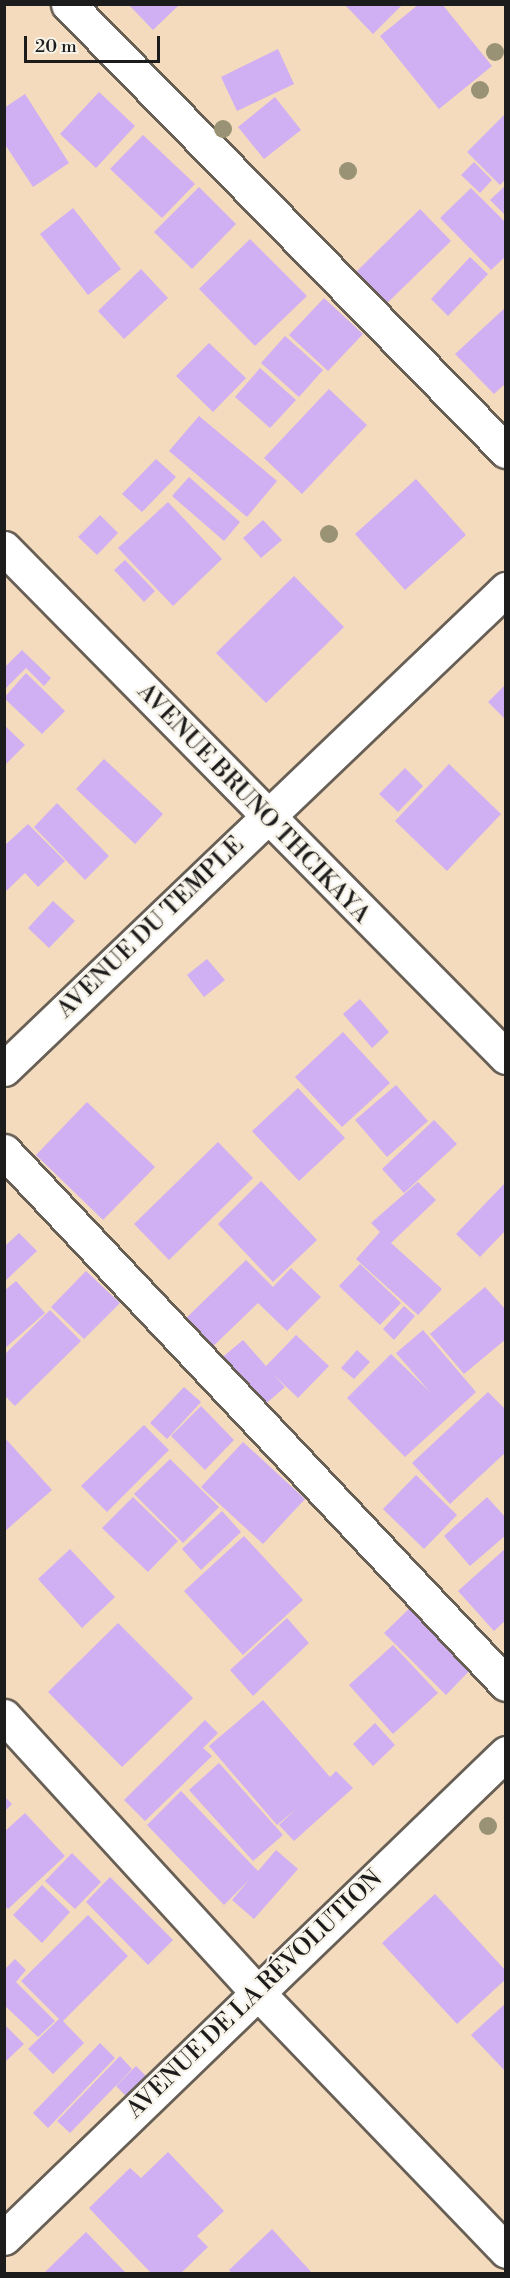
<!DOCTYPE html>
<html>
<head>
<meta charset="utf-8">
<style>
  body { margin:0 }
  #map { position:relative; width:510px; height:2278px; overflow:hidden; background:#f4dbbe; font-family:"Libre Bodoni",serif }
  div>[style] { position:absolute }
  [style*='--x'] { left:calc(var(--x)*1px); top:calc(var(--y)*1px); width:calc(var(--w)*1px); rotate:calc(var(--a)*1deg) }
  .building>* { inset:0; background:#d0aff2 }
  .roads { filter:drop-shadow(2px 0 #685f55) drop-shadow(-2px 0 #685f55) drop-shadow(0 2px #685f55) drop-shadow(0 -2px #685f55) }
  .street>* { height:33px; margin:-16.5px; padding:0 16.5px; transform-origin:16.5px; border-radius:16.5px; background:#fff }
  .trees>* { width:18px; height:18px; margin:-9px; border-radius:50%; background:#999274 }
  span { translate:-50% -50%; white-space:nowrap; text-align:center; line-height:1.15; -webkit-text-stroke:4.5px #f7f3e8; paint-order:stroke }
  .street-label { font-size:24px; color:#1c1c1c }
  .frame { position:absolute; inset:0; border:6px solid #1c1c1c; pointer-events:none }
  .scale { position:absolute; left:24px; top:36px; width:136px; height:27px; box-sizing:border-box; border:3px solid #1c1c1c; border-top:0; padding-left:8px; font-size:18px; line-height:21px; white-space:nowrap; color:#1c1c1c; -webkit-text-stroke:4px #f7f3e8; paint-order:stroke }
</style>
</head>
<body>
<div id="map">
  <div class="building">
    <i style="clip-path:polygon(128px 4px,180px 4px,153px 30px)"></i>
    <i style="clip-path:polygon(344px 4px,403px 4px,373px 34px)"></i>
    <i style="clip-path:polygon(419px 4px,442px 4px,492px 66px,439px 109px,380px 36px)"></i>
    <i style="clip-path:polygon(278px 49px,294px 84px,237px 111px,221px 77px)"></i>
    <i style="clip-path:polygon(99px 92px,135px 126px,96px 168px,60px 134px)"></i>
    <i style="clip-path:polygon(25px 94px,69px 163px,33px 187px,4px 143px,4px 108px)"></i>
    <i style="clip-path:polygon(275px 97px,301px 130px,264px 159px,238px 127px)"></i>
    <i style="clip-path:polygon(506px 113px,506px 179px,500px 185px,467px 152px)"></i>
    <i style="clip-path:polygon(143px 135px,195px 184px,162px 218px,110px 169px)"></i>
    <i style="clip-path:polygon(474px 162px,492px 180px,480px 193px,461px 175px)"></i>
    <i style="clip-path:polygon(506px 185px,506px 216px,490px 200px)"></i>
    <i style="clip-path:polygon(199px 187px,236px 224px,192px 269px,154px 232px)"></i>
    <i style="clip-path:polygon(471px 188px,506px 223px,506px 256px,491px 270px,440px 218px)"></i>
    <i style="clip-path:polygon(73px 208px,121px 269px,88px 295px,40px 234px)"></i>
    <i style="clip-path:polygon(420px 209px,451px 241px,382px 308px,351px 277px)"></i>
    <i style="clip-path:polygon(250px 239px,307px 296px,255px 346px,199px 289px)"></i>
    <i style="clip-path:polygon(470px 257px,488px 274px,448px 316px,431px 299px)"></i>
    <i style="clip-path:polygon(141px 269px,168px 298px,124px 339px,98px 311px)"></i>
    <i style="clip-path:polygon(324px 298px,363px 334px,328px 371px,289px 335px)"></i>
    <i style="clip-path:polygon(506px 307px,506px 383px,494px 394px,455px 354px)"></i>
    <i style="clip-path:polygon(285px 336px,323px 370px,299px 397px,261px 363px)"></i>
    <i style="clip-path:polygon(209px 343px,246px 378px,213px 412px,176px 376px)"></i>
    <i style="clip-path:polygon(260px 368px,296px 400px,270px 428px,235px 397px)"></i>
    <i style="clip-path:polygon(329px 389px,367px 425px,302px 494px,264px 458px)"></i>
    <i style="clip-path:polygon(199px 416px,277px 481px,247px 517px,169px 451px)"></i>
    <i style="clip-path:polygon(156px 459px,176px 477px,142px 512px,122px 494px)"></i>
    <i style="clip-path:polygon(189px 477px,240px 522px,224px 541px,172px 496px)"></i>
    <i style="clip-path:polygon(416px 479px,466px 535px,405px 590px,355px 534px)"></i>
    <i style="clip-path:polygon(168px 502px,222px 559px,173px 606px,118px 548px)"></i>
    <i style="clip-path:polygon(100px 515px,118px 533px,97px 555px,78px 537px)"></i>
    <i style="clip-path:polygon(263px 520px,282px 540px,261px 558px,243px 538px)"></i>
    <i style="clip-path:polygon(125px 560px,155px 591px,144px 602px,114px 570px)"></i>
    <i style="clip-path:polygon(294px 576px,344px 627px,266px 703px,216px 653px)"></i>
    <i style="clip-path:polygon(22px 650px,51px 678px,44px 686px,26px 668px,4px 690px,4px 668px)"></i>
    <i style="clip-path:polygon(26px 673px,65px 711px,42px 734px,4px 698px)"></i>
    <i style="clip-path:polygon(506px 684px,506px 720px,488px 702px)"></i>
    <i style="clip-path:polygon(4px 725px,25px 745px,4px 766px)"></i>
    <i style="clip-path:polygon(104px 759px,163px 814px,135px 844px,76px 789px)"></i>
    <i style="clip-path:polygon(449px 764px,501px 814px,447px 871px,395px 821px)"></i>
    <i style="clip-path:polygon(405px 768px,423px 786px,398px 812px,379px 794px)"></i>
    <i style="clip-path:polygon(57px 803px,109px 856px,85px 880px,34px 827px)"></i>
    <i style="clip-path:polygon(28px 824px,65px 861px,38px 887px,25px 873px,4px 893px,4px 846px)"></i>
    <i style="clip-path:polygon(53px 901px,75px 921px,49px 948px,28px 928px)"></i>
    <i style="clip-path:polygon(207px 959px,225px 980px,204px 997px,187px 975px)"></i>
    <i style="clip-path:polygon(360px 999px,389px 1032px,372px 1048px,343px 1014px)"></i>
    <i style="clip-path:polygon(343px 1032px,390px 1083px,342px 1127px,295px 1077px)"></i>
    <i style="clip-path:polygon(396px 1085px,428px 1121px,387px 1157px,355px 1120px)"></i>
    <i style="clip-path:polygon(298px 1088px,345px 1138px,299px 1181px,252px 1131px)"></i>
    <i style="clip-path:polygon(87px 1102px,155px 1167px,103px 1220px,36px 1155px)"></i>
    <i style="clip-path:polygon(434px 1120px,457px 1144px,404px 1193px,382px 1169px)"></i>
    <i style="clip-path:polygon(218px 1142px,253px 1178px,169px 1260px,134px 1224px)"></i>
    <i style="clip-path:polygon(261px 1181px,317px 1240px,273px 1282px,218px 1224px)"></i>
    <i style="clip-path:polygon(418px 1182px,436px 1200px,391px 1243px,442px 1289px,418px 1315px,356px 1259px,380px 1232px,371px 1223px)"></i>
    <i style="clip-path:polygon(506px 1182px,506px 1230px,480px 1257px,456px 1234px)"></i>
    <i style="clip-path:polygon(19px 1233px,37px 1251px,4px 1282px,4px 1247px)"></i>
    <i style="clip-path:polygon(246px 1260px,273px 1287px,291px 1268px,321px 1297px,287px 1331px,258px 1303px,206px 1353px,179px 1325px)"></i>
    <i style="clip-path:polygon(360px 1264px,401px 1303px,380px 1325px,339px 1286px)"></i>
    <i style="clip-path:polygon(86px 1271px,120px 1303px,84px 1339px,51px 1307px)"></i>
    <i style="clip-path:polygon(16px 1281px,45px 1313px,4px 1349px,4px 1291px)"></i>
    <i style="clip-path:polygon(485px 1287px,506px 1310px,506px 1339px,464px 1374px,430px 1334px)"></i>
    <i style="clip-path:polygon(404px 1306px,415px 1316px,394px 1340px,383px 1329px)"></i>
    <i style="clip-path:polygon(50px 1310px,81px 1341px,15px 1406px,4px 1395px,4px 1355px)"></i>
    <i style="clip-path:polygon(423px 1330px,476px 1392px,405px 1457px,347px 1398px,391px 1354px,430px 1392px,396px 1353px)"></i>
    <i style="clip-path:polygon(296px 1335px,329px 1366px,298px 1398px,273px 1374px,285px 1387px,261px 1408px,219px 1360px,243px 1340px,266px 1366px)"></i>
    <i style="clip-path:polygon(357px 1350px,370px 1362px,354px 1379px,341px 1368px)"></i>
    <i style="clip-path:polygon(184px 1387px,201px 1402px,167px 1439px,150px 1423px)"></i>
    <i style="clip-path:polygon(488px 1392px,506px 1410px,506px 1452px,450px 1504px,412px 1463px)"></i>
    <i style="clip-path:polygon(201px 1406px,234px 1440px,205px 1470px,171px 1436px)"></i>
    <i style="clip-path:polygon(144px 1425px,169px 1450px,107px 1512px,81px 1486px)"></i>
    <i style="clip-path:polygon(4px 1437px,52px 1490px,4px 1532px)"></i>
    <i style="clip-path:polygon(243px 1442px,305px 1499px,263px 1544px,201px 1487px)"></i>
    <i style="clip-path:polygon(170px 1459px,219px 1507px,183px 1543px,134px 1494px)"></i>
    <i style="clip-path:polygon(416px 1475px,457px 1515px,424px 1549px,383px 1509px)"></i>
    <i style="clip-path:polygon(133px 1497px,178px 1541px,148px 1572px,102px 1528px)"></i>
    <i style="clip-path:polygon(487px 1497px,506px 1518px,506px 1535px,470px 1566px,444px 1536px)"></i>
    <i style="clip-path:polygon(222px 1511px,241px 1532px,201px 1570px,182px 1549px)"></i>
    <i style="clip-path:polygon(244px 1536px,303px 1600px,243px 1655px,184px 1591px)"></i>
    <i style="clip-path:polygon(506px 1548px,506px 1620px,494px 1631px,458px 1591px)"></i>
    <i style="clip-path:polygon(70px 1549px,115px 1597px,82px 1628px,38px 1579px)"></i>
    <i style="clip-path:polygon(412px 1606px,473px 1667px,446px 1695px,384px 1633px)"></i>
    <i style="clip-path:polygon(287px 1618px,309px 1643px,253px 1696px,230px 1670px)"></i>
    <i style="clip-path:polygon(118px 1623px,193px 1698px,122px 1767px,48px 1692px)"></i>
    <i style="clip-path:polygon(393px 1645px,438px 1693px,393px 1734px,349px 1685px)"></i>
    <i style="clip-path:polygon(263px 1700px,330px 1777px,336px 1771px,353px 1788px,294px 1841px,279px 1825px,296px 1809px,277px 1825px,209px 1746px)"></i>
    <i style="clip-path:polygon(205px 1720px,218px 1733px,203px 1748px,212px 1756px,145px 1821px,124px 1800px)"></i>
    <i style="clip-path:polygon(375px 1723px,395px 1745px,373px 1766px,353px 1744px)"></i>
    <i style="clip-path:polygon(219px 1763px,283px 1835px,253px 1861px,189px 1790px)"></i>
    <i style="clip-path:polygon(181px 1791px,258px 1871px,276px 1850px,298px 1869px,254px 1919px,232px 1900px,250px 1879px,224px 1905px,147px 1825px)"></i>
    <i style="clip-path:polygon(4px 1796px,12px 1804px,4px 1812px)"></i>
    <i style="clip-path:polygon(25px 1813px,65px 1856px,8px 1909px,4px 1905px,4px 1832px)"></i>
    <i style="clip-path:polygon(72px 1853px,101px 1882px,75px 1909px,45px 1881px)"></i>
    <i style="clip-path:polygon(110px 1877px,173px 1940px,148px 1965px,86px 1902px)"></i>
    <i style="clip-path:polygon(42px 1885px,70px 1912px,42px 1943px,13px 1915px)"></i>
    <i style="clip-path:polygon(435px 1894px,506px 1971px,506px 1979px,457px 2024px,382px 1943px)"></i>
    <i style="clip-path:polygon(88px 1915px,128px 1956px,63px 2021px,84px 2043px,53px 2074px,28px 2049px,59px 2019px,21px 1981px)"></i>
    <i style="clip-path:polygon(15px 1959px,26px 1970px,16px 1982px,55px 2021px,38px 2037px,4px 2005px,4px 1970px)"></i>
    <i style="clip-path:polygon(506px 2003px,506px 2072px,471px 2035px)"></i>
    <i style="clip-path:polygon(4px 2024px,24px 2044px,4px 2063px)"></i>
    <i style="clip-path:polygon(100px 2043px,115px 2058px,48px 2128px,33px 2113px)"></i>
    <i style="clip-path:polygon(120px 2056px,132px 2069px,70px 2133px,57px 2121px)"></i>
    <i style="clip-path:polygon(136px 2066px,148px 2078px,128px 2098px,116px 2086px)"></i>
    <i style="clip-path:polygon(168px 2152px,224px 2211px,197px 2236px,208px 2247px,180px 2274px,152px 2274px,89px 2208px,130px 2168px,141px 2178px)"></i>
    <i style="clip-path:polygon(272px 2229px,313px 2274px,232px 2274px,229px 2270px)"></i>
    <i style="clip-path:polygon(86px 2232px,127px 2274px,43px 2274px)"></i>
  </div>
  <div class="roads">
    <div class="street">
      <i style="--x:68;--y:4;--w:626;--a:45.58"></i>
      <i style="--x:4;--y:548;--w:715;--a:45.4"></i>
      <i style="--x:4;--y:1069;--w:695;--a:-43.72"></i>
      <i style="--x:4;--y:1151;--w:732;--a:46.72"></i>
      <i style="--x:4;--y:1716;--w:376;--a:47.5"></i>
      <i style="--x:258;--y:1993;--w:358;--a:46.1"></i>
      <i style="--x:4;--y:2238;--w:698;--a:-44.01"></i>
    </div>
  </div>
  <div class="trees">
    <i style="left:495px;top:52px"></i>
    <i style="left:480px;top:90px"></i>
    <i style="left:223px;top:129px"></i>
    <i style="left:348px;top:171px"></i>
    <i style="left:329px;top:534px"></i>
    <i style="left:488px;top:1826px"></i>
  </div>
  <div class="street-label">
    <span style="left:253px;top:804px;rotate:46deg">AVENUE BRUNO THCIKAYA</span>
    <span style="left:151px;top:928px;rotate:-44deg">AVENUE DU TEMPLE</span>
    <span style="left:255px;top:1995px;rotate:-44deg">AVENUE DE LA RÉVOLUTION</span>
  </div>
  <div class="frame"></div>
  <div class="scale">20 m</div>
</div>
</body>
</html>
